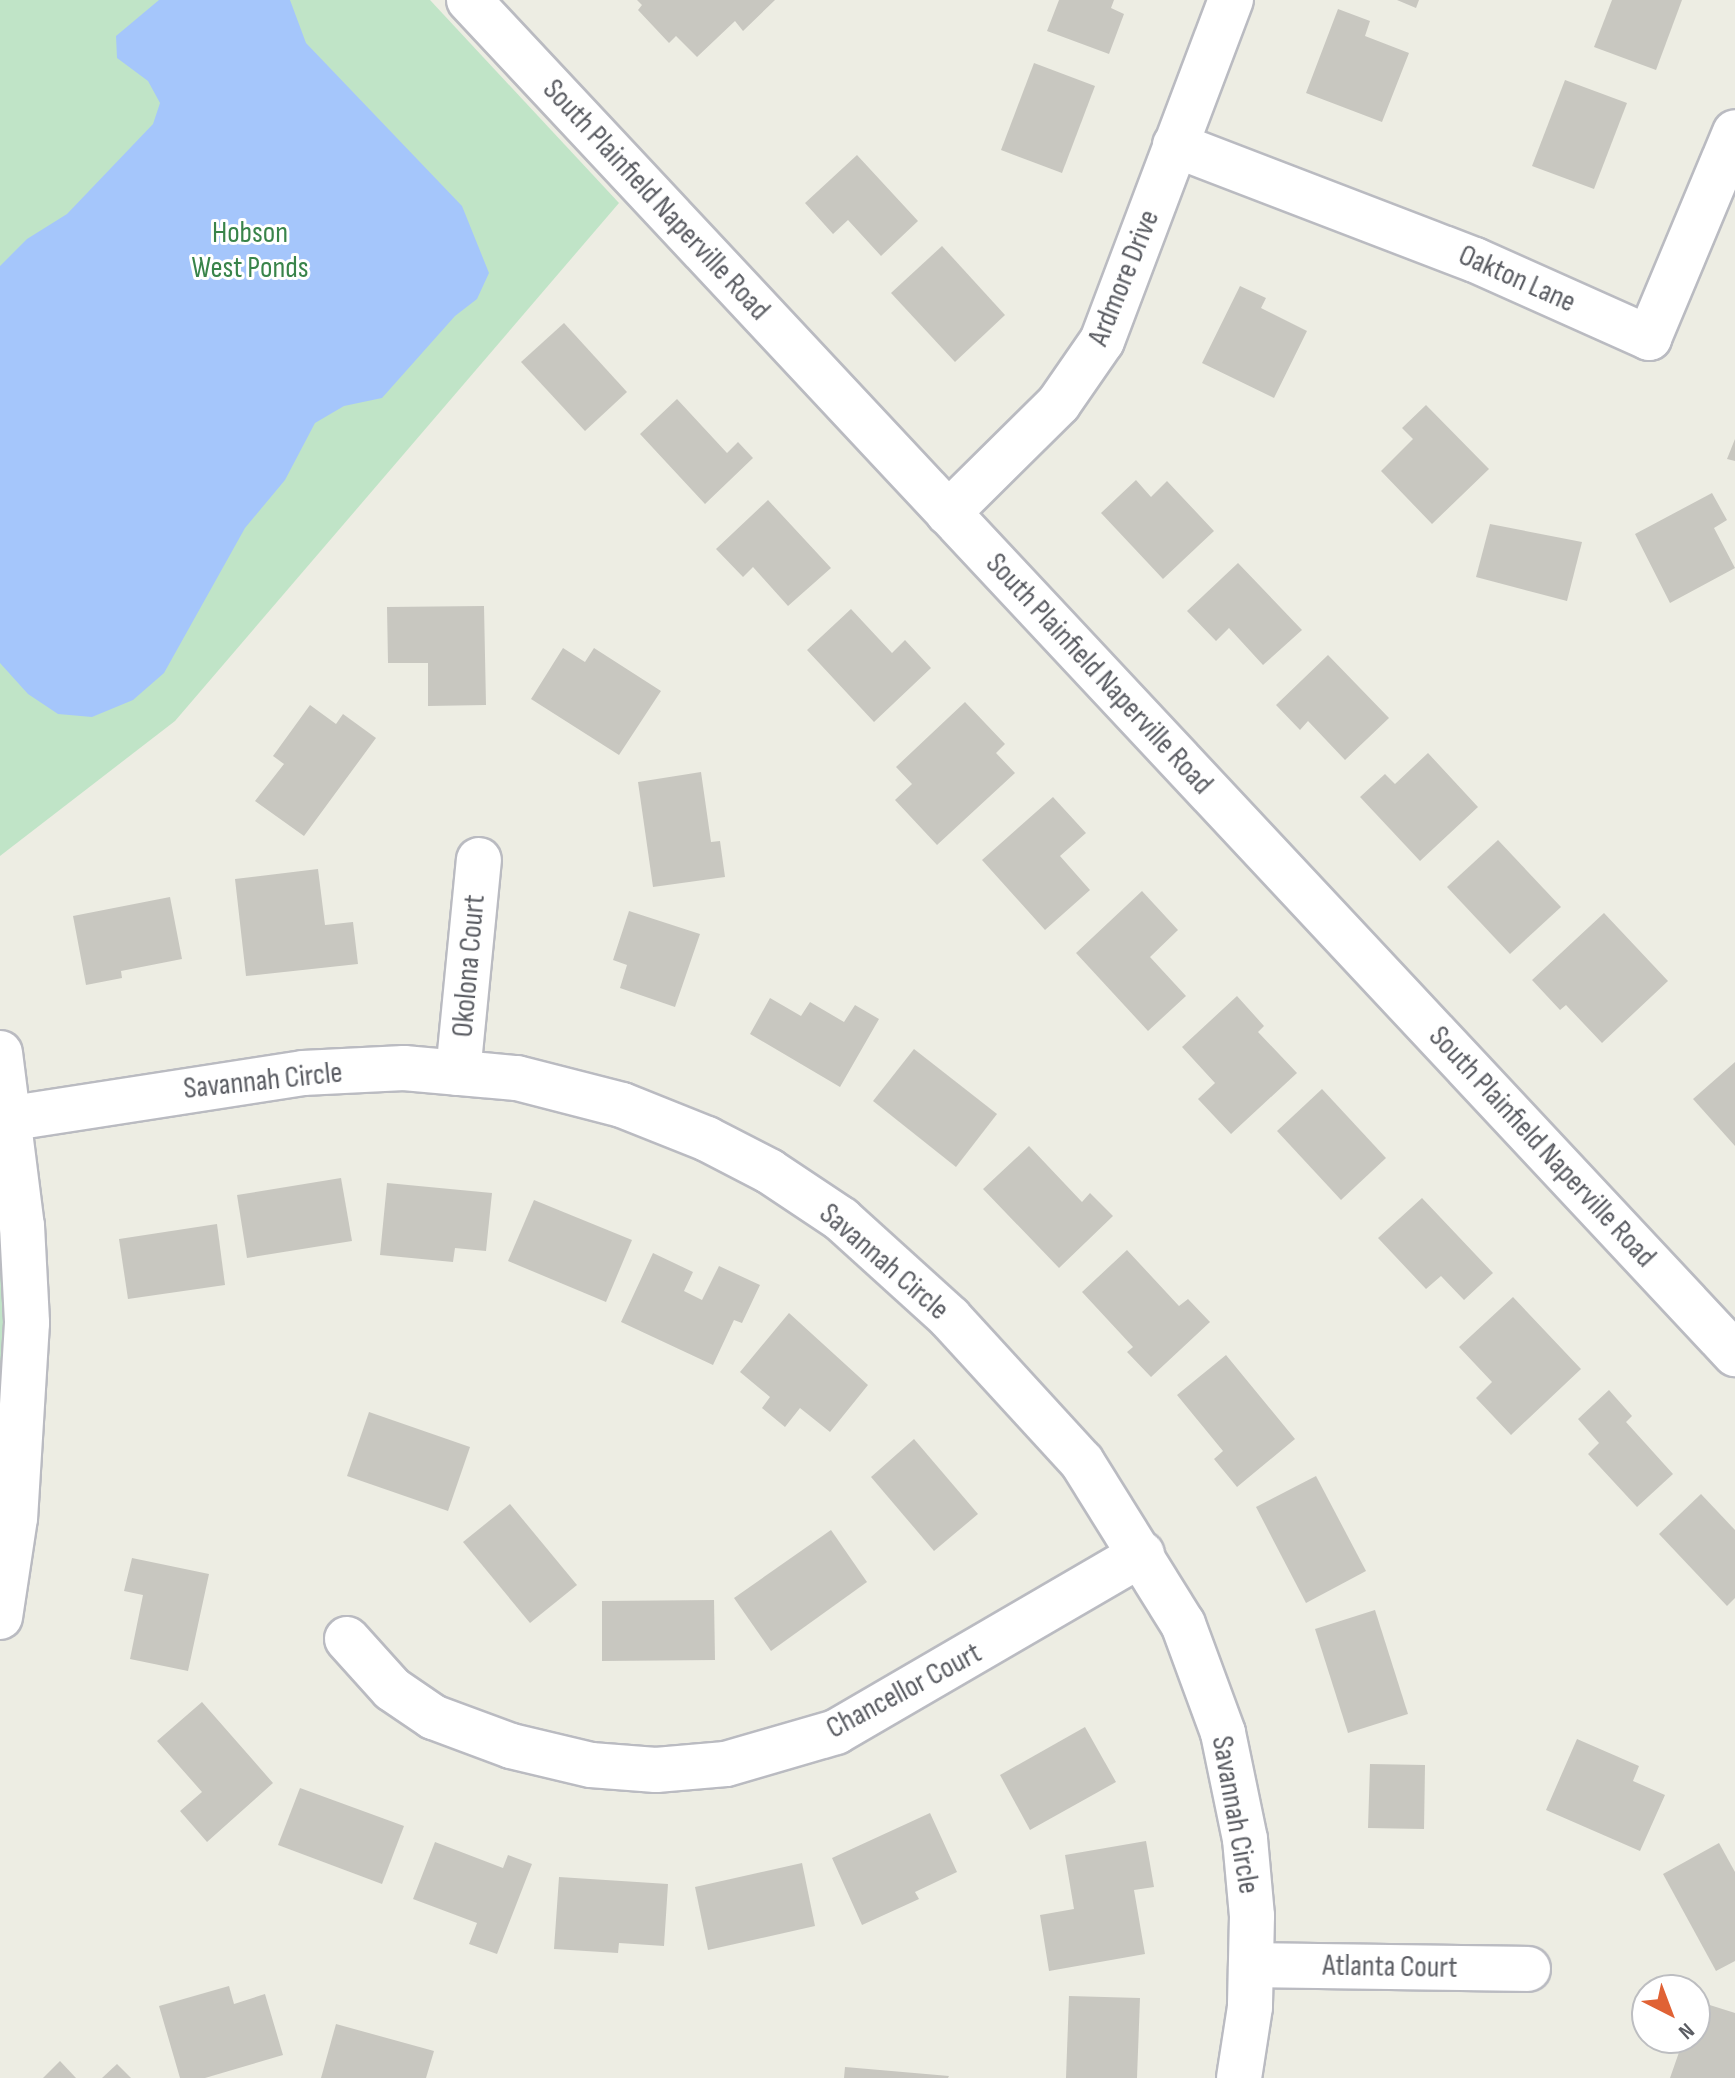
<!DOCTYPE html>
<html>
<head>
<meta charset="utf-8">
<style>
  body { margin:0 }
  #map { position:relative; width:1735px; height:2078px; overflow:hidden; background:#edede3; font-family:"Sofia Sans Condensed",sans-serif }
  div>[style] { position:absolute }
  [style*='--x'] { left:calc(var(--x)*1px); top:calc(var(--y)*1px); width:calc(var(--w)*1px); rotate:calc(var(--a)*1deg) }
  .green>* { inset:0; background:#c0e4c7 }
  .water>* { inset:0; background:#a5c6fb }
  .building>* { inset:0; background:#c8c7c0 }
  .roads { filter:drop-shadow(2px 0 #babbc1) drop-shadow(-2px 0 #babbc1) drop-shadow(0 2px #babbc1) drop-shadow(0 -2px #babbc1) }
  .minor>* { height:44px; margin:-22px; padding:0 22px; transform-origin:22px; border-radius:22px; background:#fff }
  span { translate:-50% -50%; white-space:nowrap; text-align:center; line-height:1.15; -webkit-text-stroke:6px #fff; paint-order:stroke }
  .street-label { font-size:30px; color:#5b5d63 }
  .park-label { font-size:30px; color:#39844a }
  .north { position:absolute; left:1631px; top:1974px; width:80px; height:80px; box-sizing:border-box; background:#fff; border:2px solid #bdbec1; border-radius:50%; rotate:138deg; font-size:22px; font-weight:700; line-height:32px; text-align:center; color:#5b5d63 }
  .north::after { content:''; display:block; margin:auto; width:28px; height:36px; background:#e06235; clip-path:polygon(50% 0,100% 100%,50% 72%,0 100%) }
</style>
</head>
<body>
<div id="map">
  <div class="green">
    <i style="clip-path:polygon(0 0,430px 0,619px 203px,175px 721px,0 856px)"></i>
    <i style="clip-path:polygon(0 1211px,6px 1318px,0 1474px)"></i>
  </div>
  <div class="water">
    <i style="clip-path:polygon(159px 0,290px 0,306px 43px,462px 206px,489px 273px,477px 299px,455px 316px,382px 398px,344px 406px,315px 423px,285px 480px,245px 528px,164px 673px,133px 700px,92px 717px,58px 714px,28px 694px,0 663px,0 266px,27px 239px,67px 214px,153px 124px,160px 103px,148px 81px,117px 58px,116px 36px)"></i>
  </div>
  <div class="building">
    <i style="clip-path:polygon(637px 0,775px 0,743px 31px,735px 21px,697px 57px,676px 36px,669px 43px,638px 10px,642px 5px)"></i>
    <i style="clip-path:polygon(1059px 0,1114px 0,1111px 8px,1124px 14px,1109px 54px,1047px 31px)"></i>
    <i style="clip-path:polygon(1397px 0,1419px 0,1416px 8px)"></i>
    <i style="clip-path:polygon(1612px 0,1682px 0,1656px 70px,1594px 47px)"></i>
    <i style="clip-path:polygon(1338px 9px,1370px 21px,1365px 36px,1409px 53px,1382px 122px,1306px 93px)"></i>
    <i style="clip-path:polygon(1034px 63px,1095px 86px,1062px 173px,1001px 150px)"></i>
    <i style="clip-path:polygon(1565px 80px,1627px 103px,1594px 189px,1532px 166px)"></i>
    <i style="clip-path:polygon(857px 155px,918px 221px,881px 256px,848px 220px,833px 234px,805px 203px)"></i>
    <i style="clip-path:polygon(942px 246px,1005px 315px,955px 362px,891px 293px)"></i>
    <i style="clip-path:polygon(1240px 286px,1266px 298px,1261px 308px,1307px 331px,1274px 398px,1202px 363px)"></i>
    <i style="clip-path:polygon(564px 323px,627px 392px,585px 431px,521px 362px)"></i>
    <i style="clip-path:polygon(677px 399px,727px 453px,738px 442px,753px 458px,705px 504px,640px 434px)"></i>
    <i style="clip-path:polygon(1426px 405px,1489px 469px,1432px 524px,1381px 471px,1413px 439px,1402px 428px)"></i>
    <i style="clip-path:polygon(1735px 439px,1735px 461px,1727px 459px)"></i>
    <i style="clip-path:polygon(1136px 480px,1151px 497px,1167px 481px,1214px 531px,1163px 579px,1101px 513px)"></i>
    <i style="clip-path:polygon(1712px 493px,1727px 520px,1714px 528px,1735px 568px,1670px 603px,1635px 534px)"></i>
    <i style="clip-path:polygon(768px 500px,831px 568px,788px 606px,753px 567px,743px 577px,716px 549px)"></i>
    <i style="clip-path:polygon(1490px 524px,1582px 542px,1567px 601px,1476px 577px)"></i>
    <i style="clip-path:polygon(1238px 563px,1302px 630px,1263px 665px,1229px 628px,1216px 641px,1187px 611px)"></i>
    <i style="clip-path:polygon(484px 606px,486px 705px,428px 706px,428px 663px,388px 663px,387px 607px)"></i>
    <i style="clip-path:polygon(851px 609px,892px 653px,905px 640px,931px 668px,874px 722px,807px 650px)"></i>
    <i style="clip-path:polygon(563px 648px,585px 662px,594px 648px,661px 691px,619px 755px,531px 699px)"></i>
    <i style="clip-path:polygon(1328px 655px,1389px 718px,1345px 760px,1308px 721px,1300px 730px,1276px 705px)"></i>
    <i style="clip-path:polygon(965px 702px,1005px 744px,996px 753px,1015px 773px,937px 845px,895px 800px,912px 784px,896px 767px)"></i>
    <i style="clip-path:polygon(310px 705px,336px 724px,343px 714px,376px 738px,304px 836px,255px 801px,284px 764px,273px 756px)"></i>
    <i style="clip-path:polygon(1428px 753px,1478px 807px,1420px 861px,1360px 797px,1385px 774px,1395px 784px)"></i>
    <i style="clip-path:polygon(701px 772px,711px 842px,720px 841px,725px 877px,653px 887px,638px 782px)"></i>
    <i style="clip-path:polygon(1053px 797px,1086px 833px,1060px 856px,1090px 890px,1045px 930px,982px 860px)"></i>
    <i style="clip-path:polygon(1498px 840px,1561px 907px,1510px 954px,1447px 887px)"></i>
    <i style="clip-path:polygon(318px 869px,325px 925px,353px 922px,358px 964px,246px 976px,235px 879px)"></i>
    <i style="clip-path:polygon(1142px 891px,1178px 930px,1150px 957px,1186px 996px,1148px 1031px,1076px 953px)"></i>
    <i style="clip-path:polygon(170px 897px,182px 959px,121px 971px,122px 978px,86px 985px,73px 916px)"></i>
    <i style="clip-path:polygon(629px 911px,700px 934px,675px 1007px,620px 988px,627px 965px,613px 960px)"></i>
    <i style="clip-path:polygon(1604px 913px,1668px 981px,1602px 1043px,1566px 1005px,1560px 1010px,1532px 980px)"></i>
    <i style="clip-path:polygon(1237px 996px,1264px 1026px,1258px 1032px,1297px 1073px,1231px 1134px,1198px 1099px,1215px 1083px,1182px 1047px)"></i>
    <i style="clip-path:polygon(770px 998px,801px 1016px,810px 1002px,844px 1022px,855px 1005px,879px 1019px,840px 1087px,750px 1034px)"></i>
    <i style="clip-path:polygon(914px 1049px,997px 1114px,956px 1167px,873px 1101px)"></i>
    <i style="clip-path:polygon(1735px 1062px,1735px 1146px,1693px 1099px)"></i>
    <i style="clip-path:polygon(1322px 1089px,1386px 1158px,1341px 1200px,1277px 1131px)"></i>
    <i style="clip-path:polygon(1029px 1146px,1082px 1202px,1090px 1193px,1113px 1216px,1059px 1268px,983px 1189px)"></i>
    <i style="clip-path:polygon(341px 1178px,352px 1241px,247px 1258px,237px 1195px)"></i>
    <i style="clip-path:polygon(387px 1183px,492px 1193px,486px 1251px,455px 1248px,453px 1262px,380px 1255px)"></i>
    <i style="clip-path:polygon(1422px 1198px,1493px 1273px,1464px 1300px,1441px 1276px,1426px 1289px,1378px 1238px)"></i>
    <i style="clip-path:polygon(534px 1200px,632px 1240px,606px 1302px,508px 1261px)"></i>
    <i style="clip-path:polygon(217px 1224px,225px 1285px,128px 1299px,119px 1239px)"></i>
    <i style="clip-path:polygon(1127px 1250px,1179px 1306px,1188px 1299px,1210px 1322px,1151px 1377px,1127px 1352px,1133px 1347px,1082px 1292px)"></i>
    <i style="clip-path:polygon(653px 1253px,693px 1272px,684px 1291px,702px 1300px,719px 1266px,760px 1285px,742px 1323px,734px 1320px,713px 1365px,621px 1322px)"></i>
    <i style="clip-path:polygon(1513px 1297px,1581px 1369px,1511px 1435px,1476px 1398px,1492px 1382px,1459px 1347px)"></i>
    <i style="clip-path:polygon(789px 1313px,868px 1385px,830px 1432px,800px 1408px,785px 1427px,762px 1408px,770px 1397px,740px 1372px)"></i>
    <i style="clip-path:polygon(1226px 1355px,1295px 1439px,1237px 1487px,1214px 1459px,1223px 1451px,1177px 1395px)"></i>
    <i style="clip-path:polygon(1609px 1390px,1632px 1416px,1626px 1422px,1673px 1474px,1637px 1507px,1588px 1454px,1599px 1443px,1578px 1419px)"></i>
    <i style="clip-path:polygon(369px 1412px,470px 1447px,448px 1511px,347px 1476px)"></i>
    <i style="clip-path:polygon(914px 1439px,978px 1514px,934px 1551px,871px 1477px)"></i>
    <i style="clip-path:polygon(1316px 1476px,1366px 1571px,1306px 1603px,1256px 1507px)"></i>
    <i style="clip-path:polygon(1701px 1494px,1735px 1530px,1735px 1598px,1727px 1606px,1659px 1534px)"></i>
    <i style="clip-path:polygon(510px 1504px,577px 1585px,530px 1623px,463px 1542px)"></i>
    <i style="clip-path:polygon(831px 1530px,867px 1582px,771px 1651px,734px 1598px)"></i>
    <i style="clip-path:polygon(132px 1558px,209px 1574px,188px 1671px,130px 1659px,143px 1595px,124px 1591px)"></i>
    <i style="clip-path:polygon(714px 1600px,715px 1660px,602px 1661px,602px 1601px)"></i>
    <i style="clip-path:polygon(1375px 1610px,1408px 1714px,1348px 1733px,1315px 1629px)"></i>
    <i style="clip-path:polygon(202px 1702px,273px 1783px,207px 1842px,180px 1811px,202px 1792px,157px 1741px)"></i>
    <i style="clip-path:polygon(1085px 1727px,1116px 1782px,1030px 1830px,1000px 1775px)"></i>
    <i style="clip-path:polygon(1577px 1739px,1639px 1766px,1633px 1781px,1665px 1795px,1640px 1851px,1546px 1810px)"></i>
    <i style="clip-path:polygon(1370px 1764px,1425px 1765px,1424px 1829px,1368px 1828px)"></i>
    <i style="clip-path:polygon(300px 1788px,404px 1826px,382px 1884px,278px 1845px)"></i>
    <i style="clip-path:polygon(930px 1813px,957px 1872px,915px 1892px,919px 1899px,862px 1925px,832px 1858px)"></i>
    <i style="clip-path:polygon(1146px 1841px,1154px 1887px,1134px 1890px,1145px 1954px,1049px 1971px,1040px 1915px,1074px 1909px,1065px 1855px)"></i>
    <i style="clip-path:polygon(435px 1842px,503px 1868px,508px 1855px,532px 1864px,497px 1954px,469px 1944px,477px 1923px,413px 1899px)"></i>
    <i style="clip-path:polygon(1719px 1843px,1735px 1872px,1735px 1961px,1716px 1971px,1663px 1874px)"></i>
    <i style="clip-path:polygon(802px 1863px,815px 1926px,708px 1950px,695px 1887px)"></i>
    <i style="clip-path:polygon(559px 1877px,668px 1884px,664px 1946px,619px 1943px,618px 1953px,554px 1949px)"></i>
    <i style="clip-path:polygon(229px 1986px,234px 2004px,265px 1994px,283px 2055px,205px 2078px,180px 2078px,159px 2006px)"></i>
    <i style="clip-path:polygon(1069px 1996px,1140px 1998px,1137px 2078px,1066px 2078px)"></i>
    <i style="clip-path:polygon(1697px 2001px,1735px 2013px,1735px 2078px,1670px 2078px,1684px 2038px,1695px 2038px)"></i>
    <i style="clip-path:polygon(336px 2024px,434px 2051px,426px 2078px,321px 2078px)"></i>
    <i style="clip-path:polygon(60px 2061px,76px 2078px,43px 2078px)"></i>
    <i style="clip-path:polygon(117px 2064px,131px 2078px,102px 2078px)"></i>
    <i style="clip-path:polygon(845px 2067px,949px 2076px,948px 2078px,844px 2078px)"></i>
  </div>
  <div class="roads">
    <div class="minor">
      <i style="--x:469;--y:0;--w:1854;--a:46.92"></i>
      <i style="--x:1175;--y:145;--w:321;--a:21"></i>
      <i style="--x:1475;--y:260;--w:191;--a:24.1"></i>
      <i style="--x:1649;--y:338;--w:223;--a:-67.3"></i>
      <i style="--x:948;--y:513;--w:156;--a:-44.7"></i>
      <i style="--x:1059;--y:403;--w:75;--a:-55.3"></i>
      <i style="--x:1102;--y:341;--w:365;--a:-69.3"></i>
      <i style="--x:0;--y:1053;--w:174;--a:82.8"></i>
      <i style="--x:22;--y:1226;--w:97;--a:87"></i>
      <i style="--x:27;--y:1323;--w:195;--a:93.5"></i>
      <i style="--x:15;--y:1518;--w:100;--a:98.6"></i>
      <i style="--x:458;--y:1073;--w:214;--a:-84.4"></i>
      <i style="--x:0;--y:1120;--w:307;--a:-8.8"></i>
      <i style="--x:303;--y:1073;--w:101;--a:-2.8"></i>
      <i style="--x:404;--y:1068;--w:113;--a:5.1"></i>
      <i style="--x:517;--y:1078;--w:108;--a:14.4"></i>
      <i style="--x:622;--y:1105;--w:92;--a:21.8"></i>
      <i style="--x:707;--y:1139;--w:70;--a:27.3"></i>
      <i style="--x:769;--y:1171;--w:87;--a:33.7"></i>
      <i style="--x:841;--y:1219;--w:147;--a:42.2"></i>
      <i style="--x:950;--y:1318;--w:195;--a:47.5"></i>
      <i style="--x:1082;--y:1462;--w:191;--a:58.1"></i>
      <i style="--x:1183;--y:1624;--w:116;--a:69.8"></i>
      <i style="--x:1223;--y:1733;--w:108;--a:78.3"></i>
      <i style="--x:1245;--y:1839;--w:77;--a:84.8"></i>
      <i style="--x:1252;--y:1916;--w:91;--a:91.3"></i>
      <i style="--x:1250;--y:2007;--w:72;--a:98.8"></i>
      <i style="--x:347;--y:1639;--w:67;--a:48"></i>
      <i style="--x:392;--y:1689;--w:50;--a:34.3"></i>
      <i style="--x:433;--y:1717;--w:83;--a:20.4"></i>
      <i style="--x:511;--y:1746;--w:82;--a:13.4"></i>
      <i style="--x:591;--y:1765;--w:65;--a:4.4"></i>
      <i style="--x:656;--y:1770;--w:70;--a:-4.9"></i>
      <i style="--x:726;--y:1764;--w:115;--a:-16.2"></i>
      <i style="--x:836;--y:1732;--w:354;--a:-30.2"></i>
      <i style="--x:1251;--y:1965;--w:277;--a:0.8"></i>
    </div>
  </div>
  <div class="street-label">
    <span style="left:656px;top:200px;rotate:47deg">South Plainfield Naperville Road</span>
    <span style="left:1124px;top:278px;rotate:-68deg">Ardmore Drive</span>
    <span style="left:1517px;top:279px;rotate:24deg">Oakton Lane</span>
    <span style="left:1099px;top:674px;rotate:47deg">South Plainfield Naperville Road</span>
    <span style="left:469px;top:966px;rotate:-85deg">Okolona Court</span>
    <span style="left:263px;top:1081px;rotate:-6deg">Savannah Circle</span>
    <span style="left:1542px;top:1147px;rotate:47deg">South Plainfield Naperville Road</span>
    <span style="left:884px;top:1262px;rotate:41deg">Savannah Circle</span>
    <span style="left:904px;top:1691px;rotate:-28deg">Chancellor Court</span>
    <span style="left:1235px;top:1815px;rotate:80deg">Savannah Circle</span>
    <span style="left:1390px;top:1967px;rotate:1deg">Atlanta Court</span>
  </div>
  <div class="park-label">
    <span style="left:250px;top:250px">Hobson<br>West Ponds</span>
  </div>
  <div class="north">N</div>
</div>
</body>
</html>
